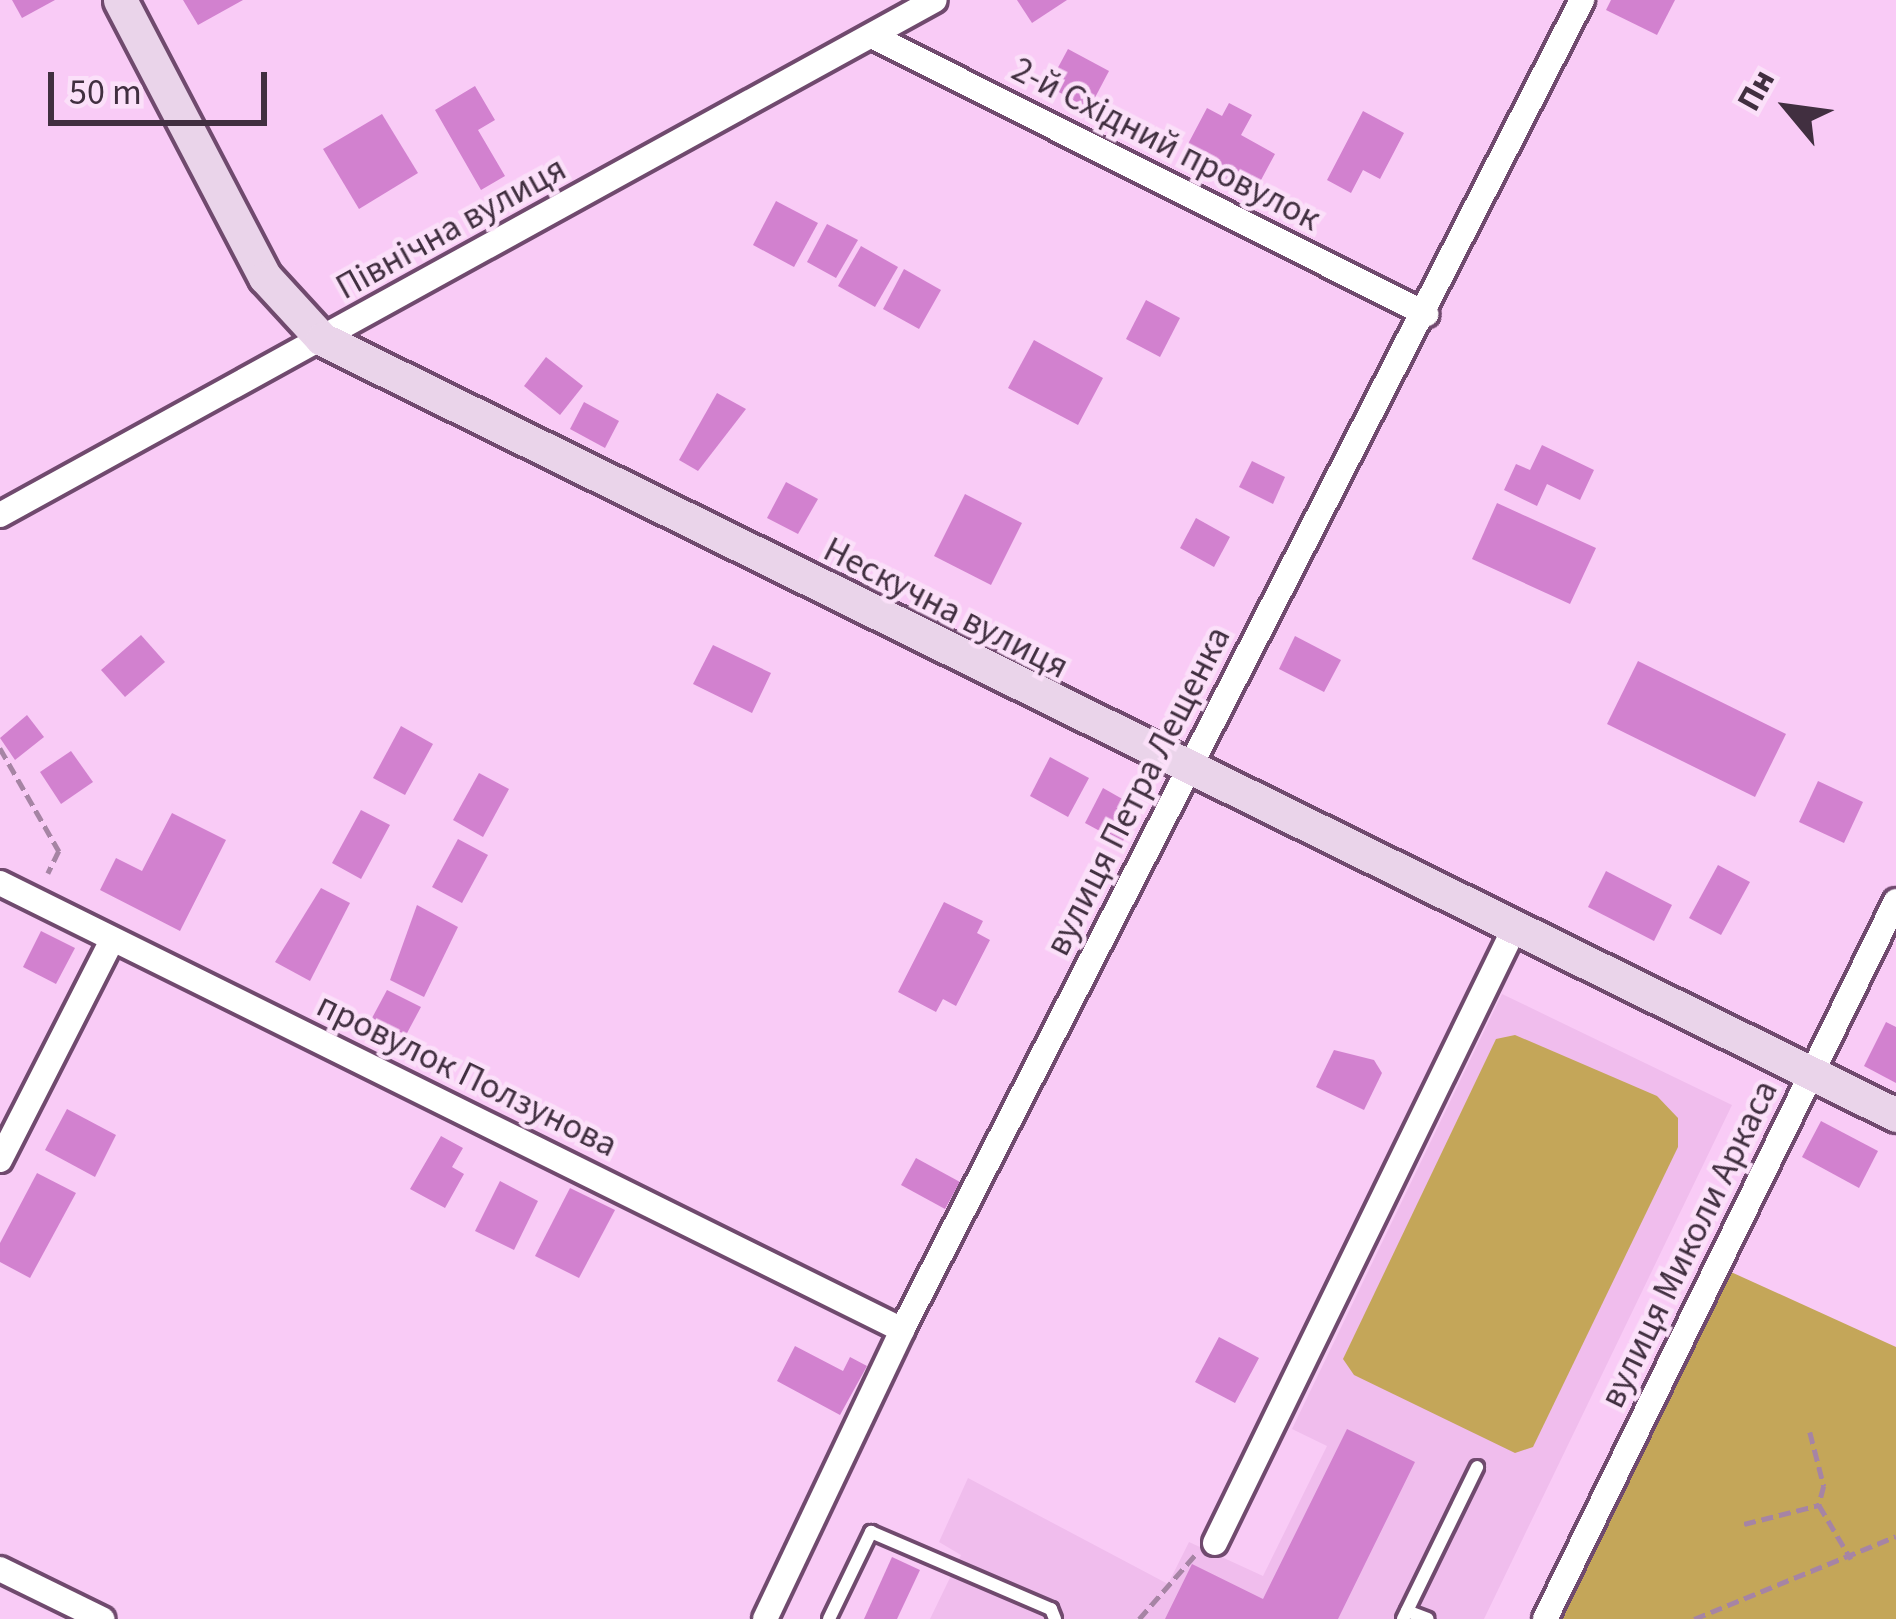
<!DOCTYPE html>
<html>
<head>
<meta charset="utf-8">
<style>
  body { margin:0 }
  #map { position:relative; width:1896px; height:1619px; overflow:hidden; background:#f9cbf6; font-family:"Source Sans 3",sans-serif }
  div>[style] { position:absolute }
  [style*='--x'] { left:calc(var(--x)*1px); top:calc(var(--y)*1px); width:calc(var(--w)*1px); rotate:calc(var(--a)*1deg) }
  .built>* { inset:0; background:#f0bded }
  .green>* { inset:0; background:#c4a659 }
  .building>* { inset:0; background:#d281cf }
  .path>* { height:4.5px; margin-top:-2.25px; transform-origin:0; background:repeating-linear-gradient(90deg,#a684a4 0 12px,transparent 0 18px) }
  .roads { filter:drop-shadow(3px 0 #704a6e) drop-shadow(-3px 0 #704a6e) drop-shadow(0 3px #704a6e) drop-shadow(0 -3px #704a6e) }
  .lane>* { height:12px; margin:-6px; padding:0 6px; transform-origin:6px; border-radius:6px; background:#fff }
  .street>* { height:24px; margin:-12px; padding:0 12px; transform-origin:12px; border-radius:12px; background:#fff }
  .secondary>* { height:33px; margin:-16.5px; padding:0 16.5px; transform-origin:16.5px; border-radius:16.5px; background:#ead4ea }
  span { translate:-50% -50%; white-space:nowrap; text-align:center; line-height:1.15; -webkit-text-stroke:9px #fbe0f9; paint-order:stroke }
  .street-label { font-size:36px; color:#412f40 }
  .north { position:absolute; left:1728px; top:48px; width:120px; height:120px; -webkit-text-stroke:9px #fbe0f9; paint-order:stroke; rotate:299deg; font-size:33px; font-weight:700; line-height:48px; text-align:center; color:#412f40 }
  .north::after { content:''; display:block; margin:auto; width:42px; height:54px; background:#412f40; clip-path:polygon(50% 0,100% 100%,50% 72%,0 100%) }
  .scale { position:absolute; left:48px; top:72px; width:219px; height:54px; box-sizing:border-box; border:6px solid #412f40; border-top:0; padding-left:15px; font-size:36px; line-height:42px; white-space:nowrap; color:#412f40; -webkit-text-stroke:9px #fbe0f9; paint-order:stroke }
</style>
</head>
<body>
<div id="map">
  <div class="built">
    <i style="clip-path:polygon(1502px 994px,1732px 1105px,1484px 1619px,930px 1619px,961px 1555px,939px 1542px,968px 1478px,1168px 1584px,1189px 1542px,1263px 1576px,1327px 1446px,1292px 1429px)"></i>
  </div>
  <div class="green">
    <i style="clip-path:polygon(1515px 1035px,1657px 1096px,1678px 1118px,1678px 1147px,1533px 1447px,1515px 1453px,1354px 1375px,1343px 1359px,1496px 1039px)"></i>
    <i style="clip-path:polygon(1731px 1272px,1896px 1347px,1896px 1619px,1561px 1619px)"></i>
  </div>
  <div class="building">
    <i style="clip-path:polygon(12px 0,55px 0,22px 18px)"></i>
    <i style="clip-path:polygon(183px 0,243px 0,198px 25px)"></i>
    <i style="clip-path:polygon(1017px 0,1067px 0,1032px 23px)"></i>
    <i style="clip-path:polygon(1611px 0,1675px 0,1657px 35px,1606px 10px)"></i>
    <i style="clip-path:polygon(1068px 49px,1109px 71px,1089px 109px,1048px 86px)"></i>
    <i style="clip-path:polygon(475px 86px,495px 120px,478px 130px,505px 176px,481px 190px,435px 110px)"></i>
    <i style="clip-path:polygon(1229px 103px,1252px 115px,1241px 135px,1275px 154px,1253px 195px,1196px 164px,1203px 152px,1188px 144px,1207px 108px,1222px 116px)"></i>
    <i style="clip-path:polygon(1363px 111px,1404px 133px,1380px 179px,1363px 170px,1351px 193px,1327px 180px)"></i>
    <i style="clip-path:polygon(382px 114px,418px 173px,359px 209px,323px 149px)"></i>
    <i style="clip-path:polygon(776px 201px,818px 223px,794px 267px,753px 245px)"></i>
    <i style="clip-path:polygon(827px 224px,858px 240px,836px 278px,807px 262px)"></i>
    <i style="clip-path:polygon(861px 246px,898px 267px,875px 307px,838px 286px)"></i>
    <i style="clip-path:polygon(904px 269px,941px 290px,919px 329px,883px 309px)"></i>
    <i style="clip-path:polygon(1146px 300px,1180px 318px,1160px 357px,1126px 339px)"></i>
    <i style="clip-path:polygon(1034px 340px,1103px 378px,1078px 425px,1008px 388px)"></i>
    <i style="clip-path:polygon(546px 357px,583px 386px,560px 415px,524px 386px)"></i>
    <i style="clip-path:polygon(717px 393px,746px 409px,698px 471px,679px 460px)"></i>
    <i style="clip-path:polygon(584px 402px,619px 421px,605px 448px,570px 429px)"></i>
    <i style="clip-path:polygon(1542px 445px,1594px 470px,1580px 500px,1547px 484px,1537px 506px,1504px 490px,1516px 464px,1530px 470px)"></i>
    <i style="clip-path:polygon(1252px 461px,1285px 477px,1273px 504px,1239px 487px)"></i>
    <i style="clip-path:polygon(786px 482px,818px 499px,798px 534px,767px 518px)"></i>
    <i style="clip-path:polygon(965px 494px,1022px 523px,991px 585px,934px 556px)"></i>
    <i style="clip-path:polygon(1497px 503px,1596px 548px,1570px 604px,1472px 559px)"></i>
    <i style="clip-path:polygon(1196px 518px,1230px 537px,1214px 567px,1180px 548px)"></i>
    <i style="clip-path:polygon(141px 635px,165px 662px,125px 697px,101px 670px)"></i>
    <i style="clip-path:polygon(1295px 636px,1341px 660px,1324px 692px,1279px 669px)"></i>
    <i style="clip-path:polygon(713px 645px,771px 673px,752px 713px,693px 684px)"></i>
    <i style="clip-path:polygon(1638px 661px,1786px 734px,1755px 797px,1607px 724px)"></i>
    <i style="clip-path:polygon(27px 715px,44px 737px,15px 760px,0 738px)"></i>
    <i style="clip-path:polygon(401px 726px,433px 744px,405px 795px,373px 778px)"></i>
    <i style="clip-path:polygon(71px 751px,93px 782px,61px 804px,40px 772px)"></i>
    <i style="clip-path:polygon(1050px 757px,1089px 778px,1068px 817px,1030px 796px)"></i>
    <i style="clip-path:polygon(479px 773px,509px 789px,483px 837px,453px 820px)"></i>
    <i style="clip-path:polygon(1818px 781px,1863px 802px,1844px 843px,1799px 822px)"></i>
    <i style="clip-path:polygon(1103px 788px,1140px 809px,1122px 843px,1085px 823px)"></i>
    <i style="clip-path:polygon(361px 810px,390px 825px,361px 879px,332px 863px)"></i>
    <i style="clip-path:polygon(172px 813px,226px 840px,180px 931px,100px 890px,116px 858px,142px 871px)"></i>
    <i style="clip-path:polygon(458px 839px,488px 855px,462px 903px,432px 887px)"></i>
    <i style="clip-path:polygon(1718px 865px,1750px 882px,1721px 935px,1689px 918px)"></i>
    <i style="clip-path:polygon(1606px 871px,1672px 905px,1654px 941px,1588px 907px)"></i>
    <i style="clip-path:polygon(321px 888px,350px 903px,310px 981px,275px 962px)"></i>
    <i style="clip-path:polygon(944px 902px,983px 921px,977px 933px,990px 940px,956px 1006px,943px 999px,936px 1012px,898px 992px)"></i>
    <i style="clip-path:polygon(417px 905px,458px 927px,424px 997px,390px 980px)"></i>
    <i style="clip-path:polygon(41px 931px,75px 948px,56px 984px,23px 967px)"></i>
    <i style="clip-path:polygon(387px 990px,421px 1007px,406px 1035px,372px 1018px)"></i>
    <i style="clip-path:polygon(1886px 1022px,1896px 1027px,1896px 1083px,1864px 1066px)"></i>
    <i style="clip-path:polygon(1334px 1050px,1374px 1060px,1382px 1073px,1364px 1110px,1316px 1087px)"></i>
    <i style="clip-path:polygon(67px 1109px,116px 1135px,95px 1177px,45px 1150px)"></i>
    <i style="clip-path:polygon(1821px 1121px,1878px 1151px,1859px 1188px,1802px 1157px)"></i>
    <i style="clip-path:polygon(441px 1136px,463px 1148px,452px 1167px,464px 1174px,445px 1208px,410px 1189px)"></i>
    <i style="clip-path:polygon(916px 1158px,960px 1182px,945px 1209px,901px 1185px)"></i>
    <i style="clip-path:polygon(37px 1173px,76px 1193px,30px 1278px,0 1262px,0 1243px)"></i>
    <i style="clip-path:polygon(500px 1181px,538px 1201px,514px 1250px,475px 1231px)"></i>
    <i style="clip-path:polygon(570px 1188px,615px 1210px,579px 1278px,535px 1256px)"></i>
    <i style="clip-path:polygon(1219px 1337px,1259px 1358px,1235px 1403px,1195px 1382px)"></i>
    <i style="clip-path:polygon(795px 1346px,843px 1371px,850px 1357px,867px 1366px,840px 1415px,777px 1381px)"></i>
    <i style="clip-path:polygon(1347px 1429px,1415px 1462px,1338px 1619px,1165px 1619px,1192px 1564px,1263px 1599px)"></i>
    <i style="clip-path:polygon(892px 1557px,920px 1570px,897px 1619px,864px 1619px)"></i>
  </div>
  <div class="path">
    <i style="--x:0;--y:748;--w:119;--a:60.2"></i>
    <i style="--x:59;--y:851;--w:25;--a:116"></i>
    <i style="--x:1810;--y:1432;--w:56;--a:75.5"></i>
    <i style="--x:1824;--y:1486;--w:20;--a:105"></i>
    <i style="--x:1819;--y:1505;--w:63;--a:59.3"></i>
    <i style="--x:1744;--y:1524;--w:77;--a:-14.2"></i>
    <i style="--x:1139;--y:1619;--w:85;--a:-48.8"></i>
    <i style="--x:1694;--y:1619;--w:218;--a:-22.3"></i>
  </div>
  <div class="roads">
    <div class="lane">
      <i style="--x:1407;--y:1611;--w:22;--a:21"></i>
      <i style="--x:829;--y:1619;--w:97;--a:-64.2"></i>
      <i style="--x:871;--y:1532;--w:196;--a:23.2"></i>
      <i style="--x:1051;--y:1609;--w:11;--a:68"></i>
      <i style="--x:1403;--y:1619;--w:169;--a:-64"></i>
    </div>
    <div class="street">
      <i style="--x:874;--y:37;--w:618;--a:26.65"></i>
      <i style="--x:0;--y:515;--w:1067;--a:-28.85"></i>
      <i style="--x:0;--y:883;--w:1007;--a:26.36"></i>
      <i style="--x:0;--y:1160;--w:247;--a:-63"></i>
      <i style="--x:1215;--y:1543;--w:683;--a:-64.04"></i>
      <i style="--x:0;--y:1569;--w:114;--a:26.1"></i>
      <i style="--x:765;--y:1619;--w:320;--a:-64.6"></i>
      <i style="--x:902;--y:1330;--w:1494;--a:-62.92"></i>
      <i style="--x:1545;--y:1619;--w:799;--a:-63.95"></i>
    </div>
    <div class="secondary">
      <i style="--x:120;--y:0;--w:313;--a:62.4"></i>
      <i style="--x:265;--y:277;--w:84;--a:47.4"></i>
      <i style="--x:322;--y:339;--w:1755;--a:26.24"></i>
    </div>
  </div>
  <div class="street-label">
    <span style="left:1166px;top:144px;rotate:27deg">2-й Східний провулок</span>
    <span style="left:451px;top:228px;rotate:-29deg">Північна вулиця</span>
    <span style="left:946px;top:608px;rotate:27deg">Нескучна вулиця</span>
    <span style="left:1138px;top:791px;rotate:-63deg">вулиця Петра Лещенка</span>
    <span style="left:467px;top:1075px;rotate:26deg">провулок Ползунова</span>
    <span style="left:1689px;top:1244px;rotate:-64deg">вулиця Миколи Аркаса</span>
  </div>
  <div class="north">Пн</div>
  <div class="scale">50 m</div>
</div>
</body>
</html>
